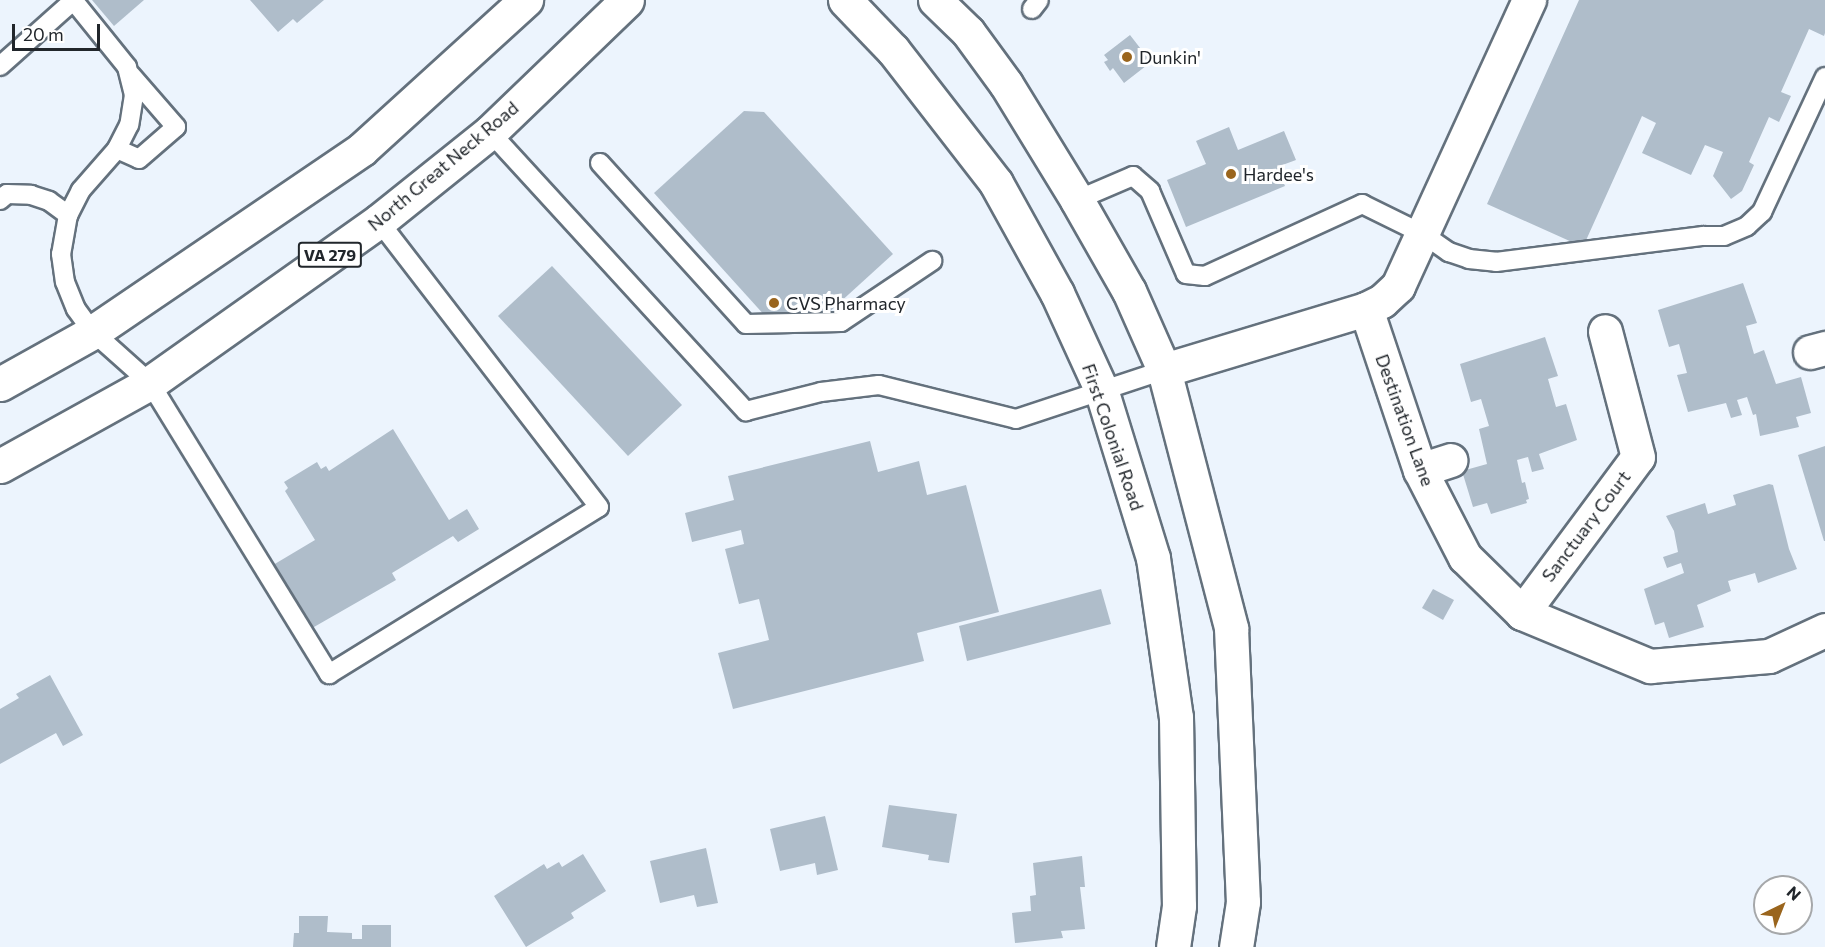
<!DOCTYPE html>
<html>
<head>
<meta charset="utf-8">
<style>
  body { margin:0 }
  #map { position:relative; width:1825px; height:947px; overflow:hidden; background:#ecf4fd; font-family:Commissioner,sans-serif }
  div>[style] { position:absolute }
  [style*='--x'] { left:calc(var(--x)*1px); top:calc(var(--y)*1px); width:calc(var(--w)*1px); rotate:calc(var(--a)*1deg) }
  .building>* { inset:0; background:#afbdca }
  .roads { filter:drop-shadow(2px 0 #64717d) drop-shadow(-2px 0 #64717d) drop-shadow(0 2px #64717d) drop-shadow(0 -2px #64717d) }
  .service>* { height:18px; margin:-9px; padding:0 9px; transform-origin:9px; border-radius:9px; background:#fff }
  .minor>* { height:33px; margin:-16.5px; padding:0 16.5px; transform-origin:16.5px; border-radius:16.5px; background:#fff }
  .secondary>* { height:33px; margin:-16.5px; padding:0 16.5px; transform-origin:16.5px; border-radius:16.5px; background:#fff }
  .primary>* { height:33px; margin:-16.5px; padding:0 16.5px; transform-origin:16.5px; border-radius:16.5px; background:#fff }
  .dots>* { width:16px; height:16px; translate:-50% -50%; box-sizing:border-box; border:3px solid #fff; border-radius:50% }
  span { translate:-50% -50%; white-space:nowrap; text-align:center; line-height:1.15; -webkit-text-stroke:6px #fff; paint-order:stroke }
  .shield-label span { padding:2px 4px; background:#fff; border:2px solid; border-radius:4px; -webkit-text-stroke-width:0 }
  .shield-label { font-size:16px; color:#21262b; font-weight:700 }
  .poi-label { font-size:18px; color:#21262b }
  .left { translate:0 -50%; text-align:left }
  .street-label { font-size:18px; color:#21262b }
  .north { position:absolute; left:1753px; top:875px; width:60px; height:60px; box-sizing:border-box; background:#fff; border:2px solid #a6a8aa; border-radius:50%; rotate:43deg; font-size:16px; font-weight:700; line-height:24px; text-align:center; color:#21262b }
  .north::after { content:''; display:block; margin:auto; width:21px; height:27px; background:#9a651d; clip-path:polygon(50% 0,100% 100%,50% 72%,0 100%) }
  .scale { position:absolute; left:12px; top:24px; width:88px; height:27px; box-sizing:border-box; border:3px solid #21262b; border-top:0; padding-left:8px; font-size:18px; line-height:21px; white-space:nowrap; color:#21262b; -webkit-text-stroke:4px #fff; paint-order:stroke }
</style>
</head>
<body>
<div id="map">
  <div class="building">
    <i style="clip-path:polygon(92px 0,144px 0,114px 26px)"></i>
    <i style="clip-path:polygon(250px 0,324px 0,297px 23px,293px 19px,278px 32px)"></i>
    <i style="clip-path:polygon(1579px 0,1825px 0,1825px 33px,1824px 36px,1809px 29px,1781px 92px,1791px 96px,1779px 122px,1769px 117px,1749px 162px,1754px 165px,1742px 191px,1731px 199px,1713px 176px,1723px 152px,1705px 145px,1691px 175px,1642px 153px,1656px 123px,1642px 116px,1583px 247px,1487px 204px)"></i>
    <i style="clip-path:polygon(1130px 35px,1151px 62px,1124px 83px,1113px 68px,1110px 71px,1104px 62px,1108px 60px,1104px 55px)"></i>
    <i style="clip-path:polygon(744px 111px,764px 112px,893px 254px,826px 315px,766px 317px,654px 193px)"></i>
    <i style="clip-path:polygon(1229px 127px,1238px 150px,1284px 131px,1296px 160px,1277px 167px,1285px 186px,1186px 227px,1167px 180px,1206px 164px,1196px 141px)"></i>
    <i style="clip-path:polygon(552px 266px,682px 405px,628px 456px,498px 316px)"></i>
    <i style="clip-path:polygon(1743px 283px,1757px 323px,1746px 326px,1754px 354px,1764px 350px,1776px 384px,1801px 377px,1811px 413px,1796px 417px,1799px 427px,1760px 436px,1756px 414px,1753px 415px,1747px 397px,1737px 400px,1742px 415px,1731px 418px,1726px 403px,1688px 412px,1677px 375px,1687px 373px,1679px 344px,1669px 347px,1658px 310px)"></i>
    <i style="clip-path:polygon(1545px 337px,1558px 376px,1548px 379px,1556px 407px,1566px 404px,1577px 440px,1539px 454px,1544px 469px,1532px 472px,1528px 457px,1517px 460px,1522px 483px,1525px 482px,1529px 499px,1526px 500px,1527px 503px,1491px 514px,1487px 503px,1473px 507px,1462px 471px,1487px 464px,1479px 429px,1489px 426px,1481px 399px,1471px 402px,1460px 364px)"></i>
    <i style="clip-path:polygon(393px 429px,449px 520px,467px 509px,479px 529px,458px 542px,453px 536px,392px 573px,396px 580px,307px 631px,268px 568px,315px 540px,285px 491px,288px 488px,284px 482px,317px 462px,321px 469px,326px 466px,329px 471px)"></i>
    <i style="clip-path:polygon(870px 441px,878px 472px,919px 461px,927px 495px,966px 485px,999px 612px,917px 633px,924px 661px,733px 709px,718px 653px,769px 640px,759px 599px,739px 604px,725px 549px,744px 544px,741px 530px,692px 542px,685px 513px,734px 500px,728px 476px)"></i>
    <i style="clip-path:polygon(1825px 446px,1825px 541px,1824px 541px,1798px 455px)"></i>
    <i style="clip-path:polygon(1769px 484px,1773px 485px,1789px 549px,1797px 569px,1758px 583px,1755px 573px,1728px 581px,1731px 591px,1697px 605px,1704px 627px,1669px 638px,1664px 622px,1655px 625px,1644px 589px,1684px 573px,1681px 563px,1667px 568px,1663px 557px,1678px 552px,1674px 531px,1666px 516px,1705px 503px,1708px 514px,1736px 505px,1733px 495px)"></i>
    <i style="clip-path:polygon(1101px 589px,1111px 624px,967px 661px,959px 626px)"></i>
    <i style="clip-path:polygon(1433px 589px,1454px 600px,1443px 620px,1422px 608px)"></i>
    <i style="clip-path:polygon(50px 675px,83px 735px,63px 746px,56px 733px,0 764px,0 709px,19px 698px,16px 694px)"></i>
    <i style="clip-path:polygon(889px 805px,957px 814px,949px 863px,928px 860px,929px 855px,882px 847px)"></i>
    <i style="clip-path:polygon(825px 816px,838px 870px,817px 875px,815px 863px,780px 871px,770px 829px)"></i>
    <i style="clip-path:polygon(706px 848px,718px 903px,697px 907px,694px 895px,660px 903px,650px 861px)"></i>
    <i style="clip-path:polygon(583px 854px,606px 891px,571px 913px,574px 918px,526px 947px,494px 896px,544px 864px,547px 869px,559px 862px,562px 867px)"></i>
    <i style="clip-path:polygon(1082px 856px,1085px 887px,1080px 887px,1085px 929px,1061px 931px,1063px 938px,1015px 943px,1012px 913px,1031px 911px,1030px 896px,1036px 895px,1033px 863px)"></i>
    <i style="clip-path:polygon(299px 916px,328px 916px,327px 932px,352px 933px,352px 939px,362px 939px,362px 925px,391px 925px,391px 947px,293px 947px,294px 933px,299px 933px)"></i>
  </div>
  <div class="roads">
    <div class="service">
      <i style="--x:73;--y:0;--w:86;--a:51.1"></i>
      <i style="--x:127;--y:67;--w:29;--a:76"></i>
      <i style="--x:134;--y:95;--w:30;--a:99"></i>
      <i style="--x:129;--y:125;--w:27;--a:117"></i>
      <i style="--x:117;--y:149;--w:55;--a:131.3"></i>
      <i style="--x:81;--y:190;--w:28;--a:117"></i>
      <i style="--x:68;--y:215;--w:40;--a:100"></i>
      <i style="--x:61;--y:254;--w:28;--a:82"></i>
      <i style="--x:65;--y:282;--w:29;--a:68"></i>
      <i style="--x:76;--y:309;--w:29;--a:54"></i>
      <i style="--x:93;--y:332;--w:76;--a:41.8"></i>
      <i style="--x:150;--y:383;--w:342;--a:58.4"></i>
      <i style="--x:329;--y:674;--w:317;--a:-31.7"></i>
      <i style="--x:599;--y:507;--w:361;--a:-127.6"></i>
      <i style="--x:1032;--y:9;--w:11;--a:-52"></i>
      <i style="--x:0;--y:66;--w:98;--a:-41.7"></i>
      <i style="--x:490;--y:132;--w:379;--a:47.5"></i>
      <i style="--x:746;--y:411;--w:77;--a:-14.2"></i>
      <i style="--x:821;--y:392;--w:58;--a:-6.9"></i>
      <i style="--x:879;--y:385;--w:141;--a:13.9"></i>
      <i style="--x:1016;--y:419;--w:156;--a:-18.3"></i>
      <i style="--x:117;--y:149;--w:24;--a:24"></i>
      <i style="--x:139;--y:159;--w:49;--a:-40.9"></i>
      <i style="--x:176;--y:127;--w:69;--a:-130.9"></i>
      <i style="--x:600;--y:163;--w:217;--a:47.8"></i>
      <i style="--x:746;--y:324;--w:95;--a:-1.2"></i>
      <i style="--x:841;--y:322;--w:110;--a:-33.8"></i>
      <i style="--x:0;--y:200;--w:9;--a:-41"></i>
      <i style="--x:7;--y:194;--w:24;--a:2"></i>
      <i style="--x:31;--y:195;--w:19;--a:18"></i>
      <i style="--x:49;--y:201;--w:24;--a:36"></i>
      <i style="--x:1077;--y:200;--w:61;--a:-23.2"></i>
      <i style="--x:1133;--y:176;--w:23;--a:41"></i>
      <i style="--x:1150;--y:191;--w:90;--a:66.6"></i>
      <i style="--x:1186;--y:274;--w:19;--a:6"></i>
      <i style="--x:1205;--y:276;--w:173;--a:-24.6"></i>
      <i style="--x:1362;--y:204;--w:68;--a:26.2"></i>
      <i style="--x:1423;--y:234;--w:32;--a:35"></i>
      <i style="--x:1449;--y:252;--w:21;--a:19"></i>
      <i style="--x:1469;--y:259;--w:27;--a:6"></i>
      <i style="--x:1496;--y:262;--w:209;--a:-7.2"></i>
      <i style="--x:1703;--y:236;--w:21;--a:0"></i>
      <i style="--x:1724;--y:236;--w:25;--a:-23"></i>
      <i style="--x:1747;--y:226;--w:21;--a:-43"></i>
      <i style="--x:1762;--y:212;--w:149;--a:-65"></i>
    </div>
    <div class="minor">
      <i style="--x:1366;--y:309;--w:170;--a:71.5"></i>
      <i style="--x:1420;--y:470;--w:98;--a:62.7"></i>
      <i style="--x:1465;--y:557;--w:80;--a:44.5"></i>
      <i style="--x:1522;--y:613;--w:139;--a:22.5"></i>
      <i style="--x:1650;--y:666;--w:119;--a:-4.8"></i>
      <i style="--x:1769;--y:656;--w:62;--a:-24.9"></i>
      <i style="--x:1810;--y:352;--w:16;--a:-15"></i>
      <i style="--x:1164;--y:370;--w:211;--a:-16.8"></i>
      <i style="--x:1366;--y:309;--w:18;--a:-27"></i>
      <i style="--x:1382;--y:301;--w:22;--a:-43"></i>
      <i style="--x:1398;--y:286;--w:315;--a:-65.4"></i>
      <i style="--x:1420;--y:470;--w:32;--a:-18"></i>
      <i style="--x:1522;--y:613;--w:194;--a:-53.4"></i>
      <i style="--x:1638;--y:457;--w:130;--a:-104.7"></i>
    </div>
    <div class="secondary">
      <i style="--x:845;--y:0;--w:69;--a:46.2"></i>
      <i style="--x:893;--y:50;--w:168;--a:52.2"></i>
      <i style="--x:996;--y:183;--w:126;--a:61"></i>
      <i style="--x:1057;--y:293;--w:106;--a:65.4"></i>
      <i style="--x:1101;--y:389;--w:177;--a:72.9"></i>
      <i style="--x:1153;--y:558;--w:161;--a:81.8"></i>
      <i style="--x:1176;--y:717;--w:189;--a:89.1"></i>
      <i style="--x:1179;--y:906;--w:41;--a:98.3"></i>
      <i style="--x:935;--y:0;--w:46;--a:44.1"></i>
      <i style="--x:968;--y:32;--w:64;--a:53.8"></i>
      <i style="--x:1006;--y:84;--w:136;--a:58.5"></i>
      <i style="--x:1077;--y:200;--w:105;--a:60.3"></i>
      <i style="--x:1129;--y:291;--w:86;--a:66.1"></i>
      <i style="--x:1164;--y:370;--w:267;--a:75.4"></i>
      <i style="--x:1231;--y:628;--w:274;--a:87.5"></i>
      <i style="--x:1243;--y:902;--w:46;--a:98.8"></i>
    </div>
    <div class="primary">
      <i style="--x:0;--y:384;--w:107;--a:-29.2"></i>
      <i style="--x:93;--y:332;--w:325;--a:-34.2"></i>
      <i style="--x:362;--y:149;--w:222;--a:-42.3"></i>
      <i style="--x:0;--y:466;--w:171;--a:-29"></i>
      <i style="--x:150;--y:383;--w:281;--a:-35.3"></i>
      <i style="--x:379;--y:221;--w:142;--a:-38.7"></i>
      <i style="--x:490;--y:132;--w:190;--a:-43.9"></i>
    </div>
  </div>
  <div class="dots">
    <i style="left:1127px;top:57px;background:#9a651d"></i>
    <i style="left:1231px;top:174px;background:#9a651d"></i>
    <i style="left:774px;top:303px;background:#9a651d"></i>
  </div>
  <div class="shield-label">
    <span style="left:330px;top:255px">VA 279</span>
  </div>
  <div class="poi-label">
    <span class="left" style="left:1139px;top:57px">Dunkin'</span>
    <span class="left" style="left:1243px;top:174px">Hardee's</span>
    <span class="left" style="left:786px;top:303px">CVS Pharmacy</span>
  </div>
  <div class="street-label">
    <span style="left:443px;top:166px;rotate:-40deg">North Great Neck Road</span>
    <span style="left:1405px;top:420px;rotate:70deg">Destination Lane</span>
    <span style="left:1113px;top:437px;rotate:71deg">First Colonial Road</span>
    <span style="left:1586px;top:526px;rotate:-53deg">Sanctuary Court</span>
  </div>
  <div class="north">N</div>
  <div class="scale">20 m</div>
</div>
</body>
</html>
